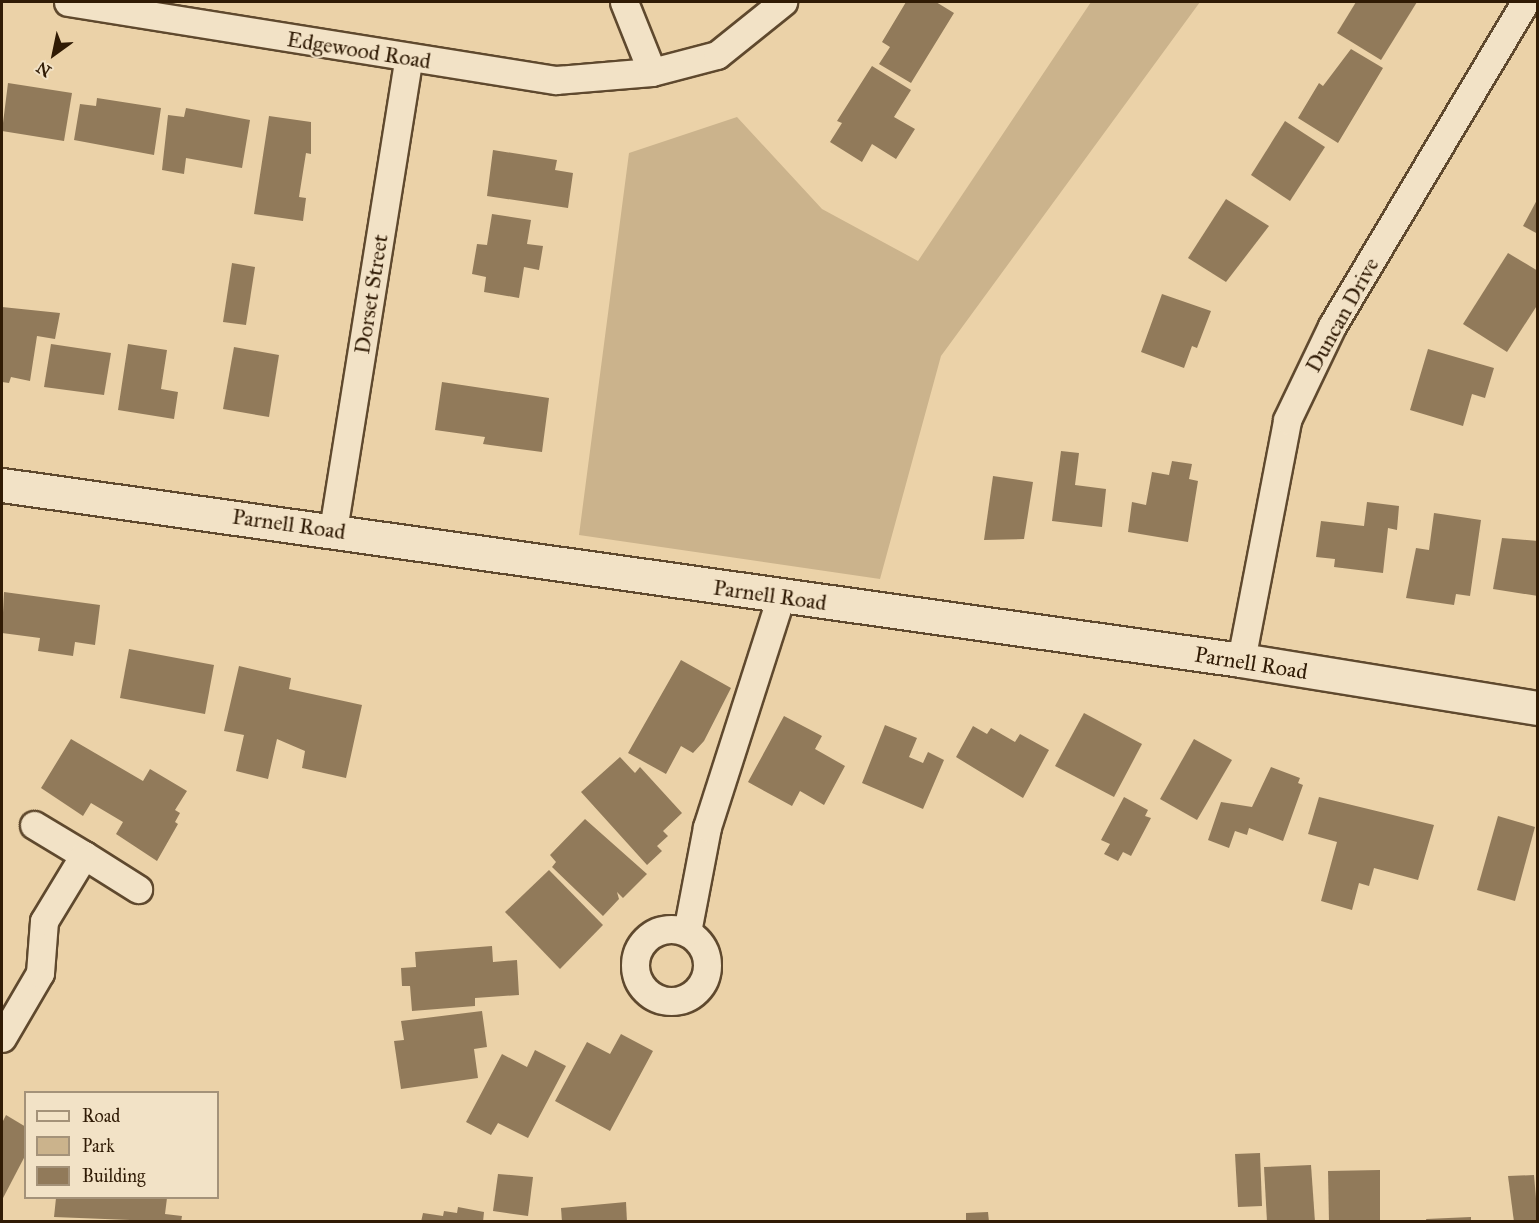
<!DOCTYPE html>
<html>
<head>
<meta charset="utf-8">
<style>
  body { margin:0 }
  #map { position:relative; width:1539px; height:1223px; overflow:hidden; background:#ebd2a8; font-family:"IM FELL Great Primer",serif }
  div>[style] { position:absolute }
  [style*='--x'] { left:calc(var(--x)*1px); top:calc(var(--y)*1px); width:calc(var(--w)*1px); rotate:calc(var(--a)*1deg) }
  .green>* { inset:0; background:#cbb38c }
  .building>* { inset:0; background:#917a5a }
  .roads { filter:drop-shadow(2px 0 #5f492e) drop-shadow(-2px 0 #5f492e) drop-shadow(0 2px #5f492e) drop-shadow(0 -2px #5f492e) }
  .street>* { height:27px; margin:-13.5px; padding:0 13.5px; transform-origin:13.5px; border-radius:13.5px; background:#f2e2c6 }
  .street>.ring { margin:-13.5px; padding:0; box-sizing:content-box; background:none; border:27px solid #f2e2c6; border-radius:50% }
  .secondary>* { height:33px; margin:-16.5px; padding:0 16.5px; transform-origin:16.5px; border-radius:16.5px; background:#f2e2c6 }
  span { translate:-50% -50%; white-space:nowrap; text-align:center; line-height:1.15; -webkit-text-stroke:4.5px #f2e2c6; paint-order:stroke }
  .street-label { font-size:22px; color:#301b05 }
  .frame { position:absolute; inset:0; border:3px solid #301b05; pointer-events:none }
  .legend { position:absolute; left:24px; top:1091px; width:195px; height:108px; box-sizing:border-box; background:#f2e2c6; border:2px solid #a49279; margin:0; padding:8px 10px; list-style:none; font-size:18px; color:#301b05 }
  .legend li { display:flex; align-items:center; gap:12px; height:30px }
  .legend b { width:30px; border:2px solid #a49279 }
  .north { position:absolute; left:24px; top:24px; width:60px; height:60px; -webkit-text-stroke:4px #f2e2c6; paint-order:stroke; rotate:213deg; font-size:16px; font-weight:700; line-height:24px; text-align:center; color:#301b05 }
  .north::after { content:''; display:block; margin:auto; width:21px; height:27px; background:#301b05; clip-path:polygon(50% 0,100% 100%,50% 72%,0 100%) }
</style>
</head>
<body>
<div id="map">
  <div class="green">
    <i style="clip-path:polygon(1091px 2px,1200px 2px,941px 356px,880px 579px,579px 535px,629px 153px,737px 117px,822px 209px,918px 261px)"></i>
  </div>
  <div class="building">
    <i style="clip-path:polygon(906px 2px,936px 2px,954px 13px,911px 83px,879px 64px,890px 47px,882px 42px)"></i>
    <i style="clip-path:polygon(1356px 2px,1417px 2px,1381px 60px,1337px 33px)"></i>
    <i style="clip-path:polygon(1351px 49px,1383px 68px,1338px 143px,1298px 118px,1319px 83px,1323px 86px)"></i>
    <i style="clip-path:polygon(872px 66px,911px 90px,894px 117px,915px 129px,896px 159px,872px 144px,862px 162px,830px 142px,842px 123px,837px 121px)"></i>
    <i style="clip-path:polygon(8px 83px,72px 93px,64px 141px,2px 131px)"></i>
    <i style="clip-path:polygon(97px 98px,161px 108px,154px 155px,74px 140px,80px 104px,96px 106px)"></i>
    <i style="clip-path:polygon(186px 108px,250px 120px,242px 168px,186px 158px,184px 174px,162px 170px,168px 115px,184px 117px)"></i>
    <i style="clip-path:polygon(269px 116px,311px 122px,311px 154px,306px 153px,299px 197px,306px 198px,303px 221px,254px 214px)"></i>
    <i style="clip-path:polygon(1285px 121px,1325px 147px,1290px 201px,1251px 175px)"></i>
    <i style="clip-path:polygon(493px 150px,557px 160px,555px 170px,573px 173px,568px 208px,487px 196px)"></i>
    <i style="clip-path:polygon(1538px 198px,1538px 234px,1523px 226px)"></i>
    <i style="clip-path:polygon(1226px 199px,1269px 226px,1226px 282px,1188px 258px)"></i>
    <i style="clip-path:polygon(492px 214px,531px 220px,527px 244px,543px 246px,539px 270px,524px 267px,519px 298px,484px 292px,486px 277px,472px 274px,477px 244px,487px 245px)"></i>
    <i style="clip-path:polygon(1508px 253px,1538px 271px,1538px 304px,1507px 352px,1463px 324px)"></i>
    <i style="clip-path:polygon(232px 263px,255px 267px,246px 325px,223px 322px)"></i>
    <i style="clip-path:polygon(1162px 294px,1211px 311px,1197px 348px,1192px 346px,1184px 368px,1141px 352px)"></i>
    <i style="clip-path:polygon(2px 307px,60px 313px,55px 339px,37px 336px,30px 381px,11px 377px,9px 383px,2px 382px)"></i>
    <i style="clip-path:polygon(51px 344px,111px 353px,104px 395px,44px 387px)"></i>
    <i style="clip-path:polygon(128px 344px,167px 350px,161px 389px,178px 392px,174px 419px,118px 410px)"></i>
    <i style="clip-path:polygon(234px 347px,279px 355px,269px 417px,223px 409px)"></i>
    <i style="clip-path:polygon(1428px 349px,1494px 368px,1485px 398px,1472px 394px,1463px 426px,1410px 410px)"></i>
    <i style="clip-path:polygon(442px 382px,549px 398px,542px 452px,483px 444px,485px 437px,435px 430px)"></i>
    <i style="clip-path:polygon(1061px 451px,1079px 453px,1075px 485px,1106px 489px,1102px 527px,1052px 521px)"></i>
    <i style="clip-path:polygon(1172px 461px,1192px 464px,1189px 479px,1198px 481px,1188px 542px,1128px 532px,1132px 502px,1146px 505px,1152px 472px,1169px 475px)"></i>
    <i style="clip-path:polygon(993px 476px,1033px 482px,1024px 539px,984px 540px)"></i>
    <i style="clip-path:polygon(1367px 502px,1399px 506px,1397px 530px,1388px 528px,1383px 573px,1334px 567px,1335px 559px,1316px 557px,1321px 521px,1364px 526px)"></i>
    <i style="clip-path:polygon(1434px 513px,1481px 520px,1470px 596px,1456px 594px,1454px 605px,1406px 598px,1416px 548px,1429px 550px)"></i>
    <i style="clip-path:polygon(1502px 538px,1538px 541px,1538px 596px,1493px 589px)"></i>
    <i style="clip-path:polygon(4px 592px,100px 605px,95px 645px,75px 642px,73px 656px,38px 651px,40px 638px,2px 633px)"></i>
    <i style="clip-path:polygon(129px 649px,214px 665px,205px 714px,120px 698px)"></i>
    <i style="clip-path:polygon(681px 660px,731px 688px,704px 741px,693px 753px,681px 746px,666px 774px,628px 753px)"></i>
    <i style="clip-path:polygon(239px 666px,291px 678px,289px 689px,362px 705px,346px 778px,302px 768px,305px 751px,277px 739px,268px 779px,236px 771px,244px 735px,224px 731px)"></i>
    <i style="clip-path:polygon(1084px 713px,1142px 744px,1114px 797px,1055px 766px)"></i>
    <i style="clip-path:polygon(784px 716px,822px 736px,815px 749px,845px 766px,824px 805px,800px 791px,792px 806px,748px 782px)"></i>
    <i style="clip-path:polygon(885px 725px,917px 738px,909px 757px,923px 763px,928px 752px,944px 760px,923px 809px,862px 783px)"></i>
    <i style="clip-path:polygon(973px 726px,987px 734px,991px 728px,1015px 742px,1020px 734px,1049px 750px,1023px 798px,956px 757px)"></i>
    <i style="clip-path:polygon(71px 739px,143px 781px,150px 769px,187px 791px,175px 810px,180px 813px,175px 822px,178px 824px,157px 861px,116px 834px,123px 822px,91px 803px,83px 816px,41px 788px)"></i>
    <i style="clip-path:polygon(1194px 739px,1232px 760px,1197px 820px,1160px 799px)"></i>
    <i style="clip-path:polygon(620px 757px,635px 773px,640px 767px,682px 813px,663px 831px,668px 836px,657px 846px,662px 851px,647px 865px,581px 792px)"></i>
    <i style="clip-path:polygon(1271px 767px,1300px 778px,1298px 783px,1303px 785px,1283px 841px,1249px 828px,1247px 835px,1235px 831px,1229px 848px,1208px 840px,1221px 802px,1252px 807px)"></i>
    <i style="clip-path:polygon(1124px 797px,1148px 810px,1145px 816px,1151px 818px,1131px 856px,1123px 852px,1118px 861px,1104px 854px,1110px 844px,1101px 840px)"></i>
    <i style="clip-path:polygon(1319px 797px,1434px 825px,1418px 880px,1374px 868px,1369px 886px,1359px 883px,1352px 910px,1321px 901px,1337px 842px,1308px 834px)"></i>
    <i style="clip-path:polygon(1498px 816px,1535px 827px,1515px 901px,1477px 890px)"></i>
    <i style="clip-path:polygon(585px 819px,647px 874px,623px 898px,617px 892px,619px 899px,603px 916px,552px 867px,556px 862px,550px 855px)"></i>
    <i style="clip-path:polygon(549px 870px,603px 925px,560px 969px,505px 912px)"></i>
    <i style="clip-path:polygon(492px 946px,493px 962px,517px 960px,519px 995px,475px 998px,475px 1006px,412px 1011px,410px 986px,402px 986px,401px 968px,416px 967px,415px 952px)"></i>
    <i style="clip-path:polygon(482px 1011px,487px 1047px,474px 1049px,478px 1078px,401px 1089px,394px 1041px,404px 1040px,401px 1021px)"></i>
    <i style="clip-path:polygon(621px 1034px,653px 1051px,610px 1131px,555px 1101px,587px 1042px,610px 1054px)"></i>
    <i style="clip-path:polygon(535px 1050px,566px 1066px,528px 1138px,498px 1123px,491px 1135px,466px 1122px,502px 1054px,527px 1067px)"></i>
    <i style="clip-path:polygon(6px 1115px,26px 1127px,26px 1154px,2px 1200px,2px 1123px)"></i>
    <i style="clip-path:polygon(1260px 1153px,1262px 1206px,1238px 1207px,1235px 1154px)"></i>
    <i style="clip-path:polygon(1311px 1165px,1315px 1222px,1267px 1222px,1264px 1167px)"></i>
    <i style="clip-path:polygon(1380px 1170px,1380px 1222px,1329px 1222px,1328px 1171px)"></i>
    <i style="clip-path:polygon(498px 1174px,533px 1177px,528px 1216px,493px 1211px)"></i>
    <i style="clip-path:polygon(1534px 1175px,1538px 1222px,1514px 1222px,1508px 1176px)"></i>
    <i style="clip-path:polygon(56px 1198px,167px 1198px,165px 1214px,182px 1216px,181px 1222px,54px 1217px)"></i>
    <i style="clip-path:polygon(626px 1202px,627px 1222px,562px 1222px,561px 1208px)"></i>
    <i style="clip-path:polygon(458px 1207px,484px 1212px,483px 1222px,421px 1222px,423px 1213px,443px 1216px,444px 1211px,457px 1213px)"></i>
    <i style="clip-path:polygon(988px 1212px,989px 1222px,966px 1222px,966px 1213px)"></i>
    <i style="clip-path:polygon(1471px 1217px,1471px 1222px,1427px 1222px,1426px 1219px)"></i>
  </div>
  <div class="roads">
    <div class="street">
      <i style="--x:68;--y:2;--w:494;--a:9.1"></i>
      <i style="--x:556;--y:80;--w:96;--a:-4.8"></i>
      <i style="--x:652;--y:72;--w:67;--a:-14.7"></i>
      <i style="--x:717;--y:55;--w:85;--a:-38.8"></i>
      <i style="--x:624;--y:2;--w:75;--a:68.2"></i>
      <i style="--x:333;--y:530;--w:478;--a:-80.9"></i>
      <i style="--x:1241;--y:660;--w:244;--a:-79.1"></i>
      <i style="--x:1287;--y:420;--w:104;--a:-64.4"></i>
      <i style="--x:1332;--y:326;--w:377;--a:-59.2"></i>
      <i style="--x:34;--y:825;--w:58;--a:31"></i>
      <i class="ring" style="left:635px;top:929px;width:45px;height:45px"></i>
      <i style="--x:687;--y:932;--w:107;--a:-79.2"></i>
      <i style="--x:707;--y:827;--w:242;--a:-72.2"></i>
      <i style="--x:2;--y:1038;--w:75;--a:-59.7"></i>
      <i style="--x:40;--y:973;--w:52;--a:-85.6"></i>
      <i style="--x:44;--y:921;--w:77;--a:-58.8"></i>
      <i style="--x:84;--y:855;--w:64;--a:32.2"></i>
    </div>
    <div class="secondary">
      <i style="--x:2;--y:485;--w:1251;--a:8.04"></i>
      <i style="--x:1241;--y:660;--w:301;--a:9.2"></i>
    </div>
  </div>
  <div class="street-label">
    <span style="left:359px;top:50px;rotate:9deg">Edgewood Road</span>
    <span style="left:371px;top:294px;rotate:-81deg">Dorset Street</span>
    <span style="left:1342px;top:315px;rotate:-61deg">Duncan Drive</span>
    <span style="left:289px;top:524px;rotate:8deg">Parnell Road</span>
    <span style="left:770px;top:595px;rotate:8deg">Parnell Road</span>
    <span style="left:1251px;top:663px;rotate:9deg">Parnell Road</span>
  </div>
  <div class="frame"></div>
  <ul class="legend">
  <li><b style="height:8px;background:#f2e2c6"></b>Road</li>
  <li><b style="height:16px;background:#cbb38c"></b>Park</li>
  <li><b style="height:16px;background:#917a5a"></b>Building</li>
  </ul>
  <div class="north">N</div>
</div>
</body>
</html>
